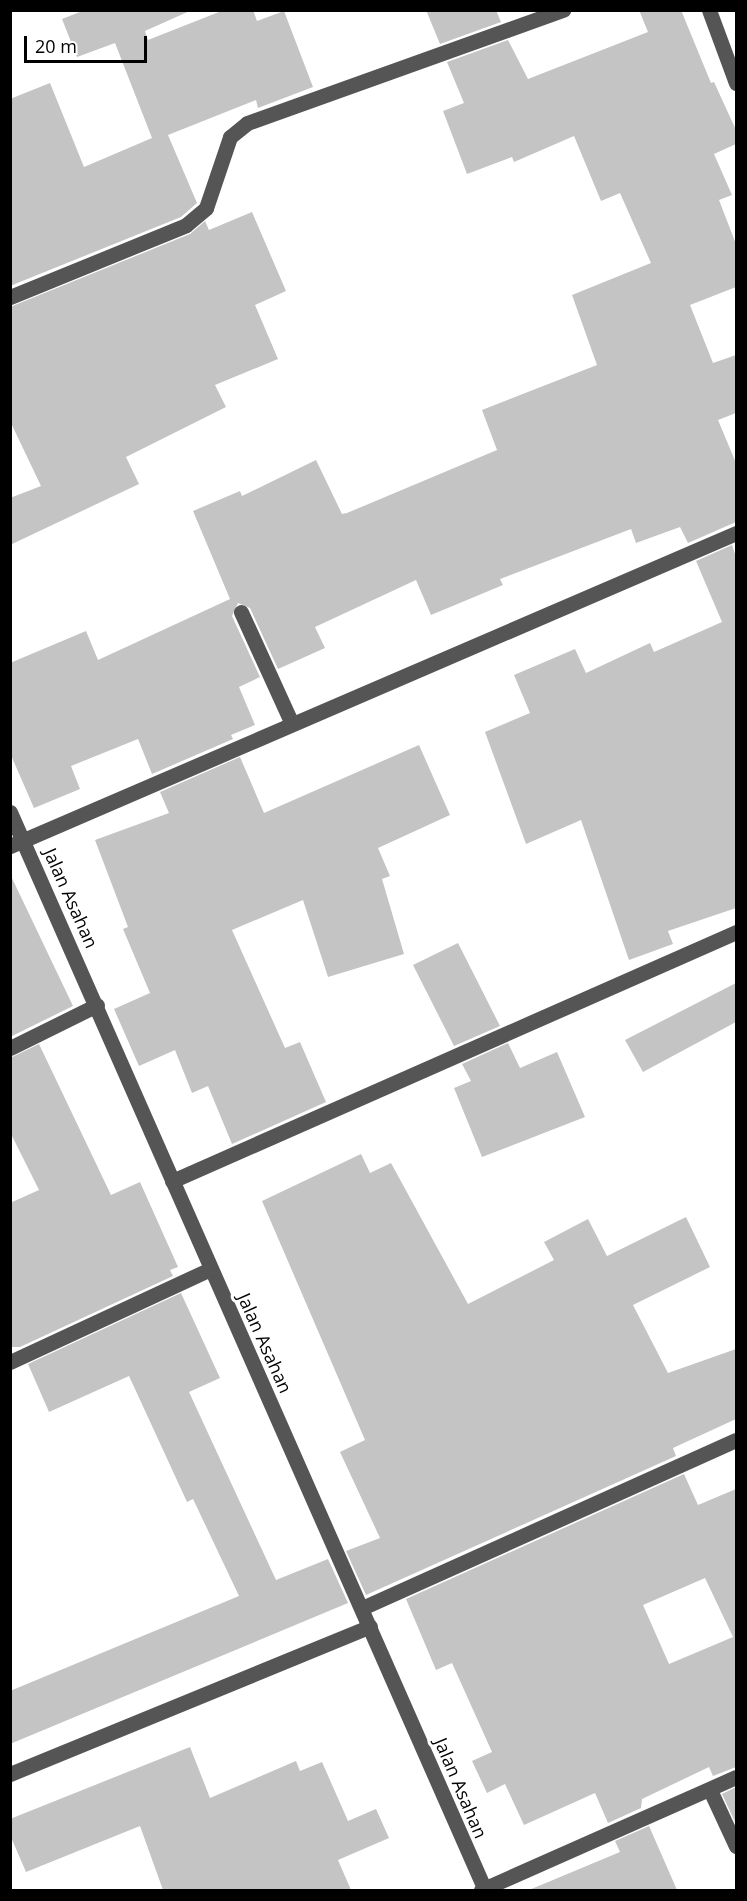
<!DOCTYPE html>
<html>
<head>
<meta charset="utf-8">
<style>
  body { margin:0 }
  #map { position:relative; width:747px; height:1901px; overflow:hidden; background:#fff; font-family:"Open Sans",sans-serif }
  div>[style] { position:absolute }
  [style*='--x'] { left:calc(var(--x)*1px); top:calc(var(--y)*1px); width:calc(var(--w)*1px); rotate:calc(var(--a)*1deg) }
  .building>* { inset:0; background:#c4c4c4 }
  .minor>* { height:15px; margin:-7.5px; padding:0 7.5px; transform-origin:7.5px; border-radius:7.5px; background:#555 }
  span { translate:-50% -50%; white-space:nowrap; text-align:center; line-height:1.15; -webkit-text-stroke:6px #fff; paint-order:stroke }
  .street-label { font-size:18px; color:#000 }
  .frame { position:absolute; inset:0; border:12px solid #000; pointer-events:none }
  .scale { position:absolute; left:24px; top:36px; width:123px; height:27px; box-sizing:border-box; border:3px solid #000; border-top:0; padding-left:8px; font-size:18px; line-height:21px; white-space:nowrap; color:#000; -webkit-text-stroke:4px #fff; paint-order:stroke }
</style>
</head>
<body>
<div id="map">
  <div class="building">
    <i style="clip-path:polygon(85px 10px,192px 10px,145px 31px,148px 40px,224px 10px,253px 10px,257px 21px,284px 11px,313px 87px,258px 108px,256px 100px,168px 135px,197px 203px,181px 217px,10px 286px,10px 99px,50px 83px,84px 167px,152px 138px,115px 43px,77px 57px,62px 19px)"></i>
    <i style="clip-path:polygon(426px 10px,496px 10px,501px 22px,440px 44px)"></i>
    <i style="clip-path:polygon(639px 10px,681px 10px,711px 83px,714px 82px,736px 130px,736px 144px,714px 154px,732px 195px,719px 200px,736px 244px,736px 287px,690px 305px,713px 363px,736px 355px,736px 413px,718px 420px,736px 463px,736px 522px,688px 543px,680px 527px,636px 543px,631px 529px,500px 579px,503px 585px,431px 615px,416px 580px,315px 627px,325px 648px,278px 669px,250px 608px,238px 603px,232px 616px,260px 677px,239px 687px,255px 725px,231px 735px,233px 739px,152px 774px,138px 739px,71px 766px,80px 789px,34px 808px,10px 753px,10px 663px,86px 631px,98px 660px,230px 599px,193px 511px,240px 491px,242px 496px,316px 460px,342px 514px,347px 513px,497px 450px,482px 410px,597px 365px,572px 295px,651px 263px,620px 193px,601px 201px,574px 136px,514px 162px,512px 157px,467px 174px,443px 111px,464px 103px,447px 62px,508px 40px,528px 79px,648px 32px)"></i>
    <i style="clip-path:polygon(252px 212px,286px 291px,255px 305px,278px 359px,215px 385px,226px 407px,126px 457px,139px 484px,10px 545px,10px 498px,41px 486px,10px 421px,10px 307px,190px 234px,205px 221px,209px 230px)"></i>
    <i style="clip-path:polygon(732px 545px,736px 557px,736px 908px,668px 931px,673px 944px,629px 960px,581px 820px,526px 844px,485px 732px,530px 713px,514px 675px,575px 649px,586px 673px,650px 643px,654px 652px,722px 622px,696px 561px)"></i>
    <i style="clip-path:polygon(419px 745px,450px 815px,378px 848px,390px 876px,382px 879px,404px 954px,328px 977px,303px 900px,232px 930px,285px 1048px,300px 1042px,326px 1102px,232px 1144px,208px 1086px,192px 1093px,175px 1050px,139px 1066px,114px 1009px,150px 993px,123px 929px,128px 927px,95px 840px,169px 813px,160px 792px,240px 757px,264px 813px)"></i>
    <i style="clip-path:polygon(10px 874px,73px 1006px,10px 1037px)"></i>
    <i style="clip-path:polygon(458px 943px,500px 1026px,454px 1046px,413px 965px)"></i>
    <i style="clip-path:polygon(736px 983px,736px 1022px,643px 1072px,625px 1040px)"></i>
    <i style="clip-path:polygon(508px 1043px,520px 1068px,557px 1052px,585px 1117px,482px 1157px,454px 1088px,471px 1081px,462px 1064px)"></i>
    <i style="clip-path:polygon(39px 1044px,111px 1195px,140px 1182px,178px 1267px,170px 1270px,173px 1276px,20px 1347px,10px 1347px,10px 1203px,39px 1190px,10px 1132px,10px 1058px)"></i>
    <i style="clip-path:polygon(361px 1154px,370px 1173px,391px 1163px,468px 1304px,554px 1260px,544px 1242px,588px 1219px,607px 1256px,686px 1217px,710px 1267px,633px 1305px,668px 1373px,736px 1349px,736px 1419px,673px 1448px,676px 1456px,366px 1595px,346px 1551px,380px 1538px,340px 1452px,365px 1440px,262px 1201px)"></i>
    <i style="clip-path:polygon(181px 1293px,220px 1378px,189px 1392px,276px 1580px,328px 1559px,348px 1603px,10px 1744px,10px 1691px,239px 1596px,193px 1499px,187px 1502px,129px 1376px,49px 1412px,28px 1364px)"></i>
    <i style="clip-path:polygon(evenodd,684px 1474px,698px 1505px,736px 1489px,736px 1767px,713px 1776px,709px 1767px,642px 1799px,641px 1808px,608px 1823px,595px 1793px,524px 1825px,505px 1784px,487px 1793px,472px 1761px,492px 1752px,452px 1663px,436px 1670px,406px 1599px,684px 1474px,705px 1578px,733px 1637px,669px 1664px,643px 1605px,705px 1578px)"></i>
    <i style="clip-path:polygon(190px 1747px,210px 1798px,296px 1761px,300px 1771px,322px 1762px,348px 1821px,376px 1809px,389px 1838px,338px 1860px,351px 1890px,163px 1890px,140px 1826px,26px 1872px,10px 1835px,10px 1819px)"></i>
    <i style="clip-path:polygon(736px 1787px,736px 1824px,722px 1794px)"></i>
    <i style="clip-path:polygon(649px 1826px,677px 1890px,529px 1890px,620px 1852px,615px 1841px)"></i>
  </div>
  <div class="minor">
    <i style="--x:709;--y:10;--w:78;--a:69.7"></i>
    <i style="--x:10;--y:297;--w:190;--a:-22.2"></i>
    <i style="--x:186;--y:225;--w:26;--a:-40"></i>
    <i style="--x:206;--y:208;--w:75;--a:-71.3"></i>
    <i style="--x:230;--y:137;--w:22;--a:-39"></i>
    <i style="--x:247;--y:123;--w:336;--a:-19.7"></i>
    <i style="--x:241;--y:612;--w:123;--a:65.5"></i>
    <i style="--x:10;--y:812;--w:1178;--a:66.22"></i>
    <i style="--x:10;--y:846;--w:791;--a:-23.32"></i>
    <i style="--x:10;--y:1048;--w:97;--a:-26.3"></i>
    <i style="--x:172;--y:1181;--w:617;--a:-23.82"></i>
    <i style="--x:10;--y:1362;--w:221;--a:-24.9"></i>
    <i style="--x:362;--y:1608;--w:410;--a:-24.2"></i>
    <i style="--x:10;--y:1774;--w:389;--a:-22.3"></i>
    <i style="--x:710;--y:1790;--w:62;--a:65.1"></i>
    <i style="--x:481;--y:1890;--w:279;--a:-23.9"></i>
  </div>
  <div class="street-label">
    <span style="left:71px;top:898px;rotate:66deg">Jalan Asahan</span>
    <span style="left:265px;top:1343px;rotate:66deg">Jalan Asahan</span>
    <span style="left:461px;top:1788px;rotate:67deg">Jalan Asahan</span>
  </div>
  <div class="frame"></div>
  <div class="scale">20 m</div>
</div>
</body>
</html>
